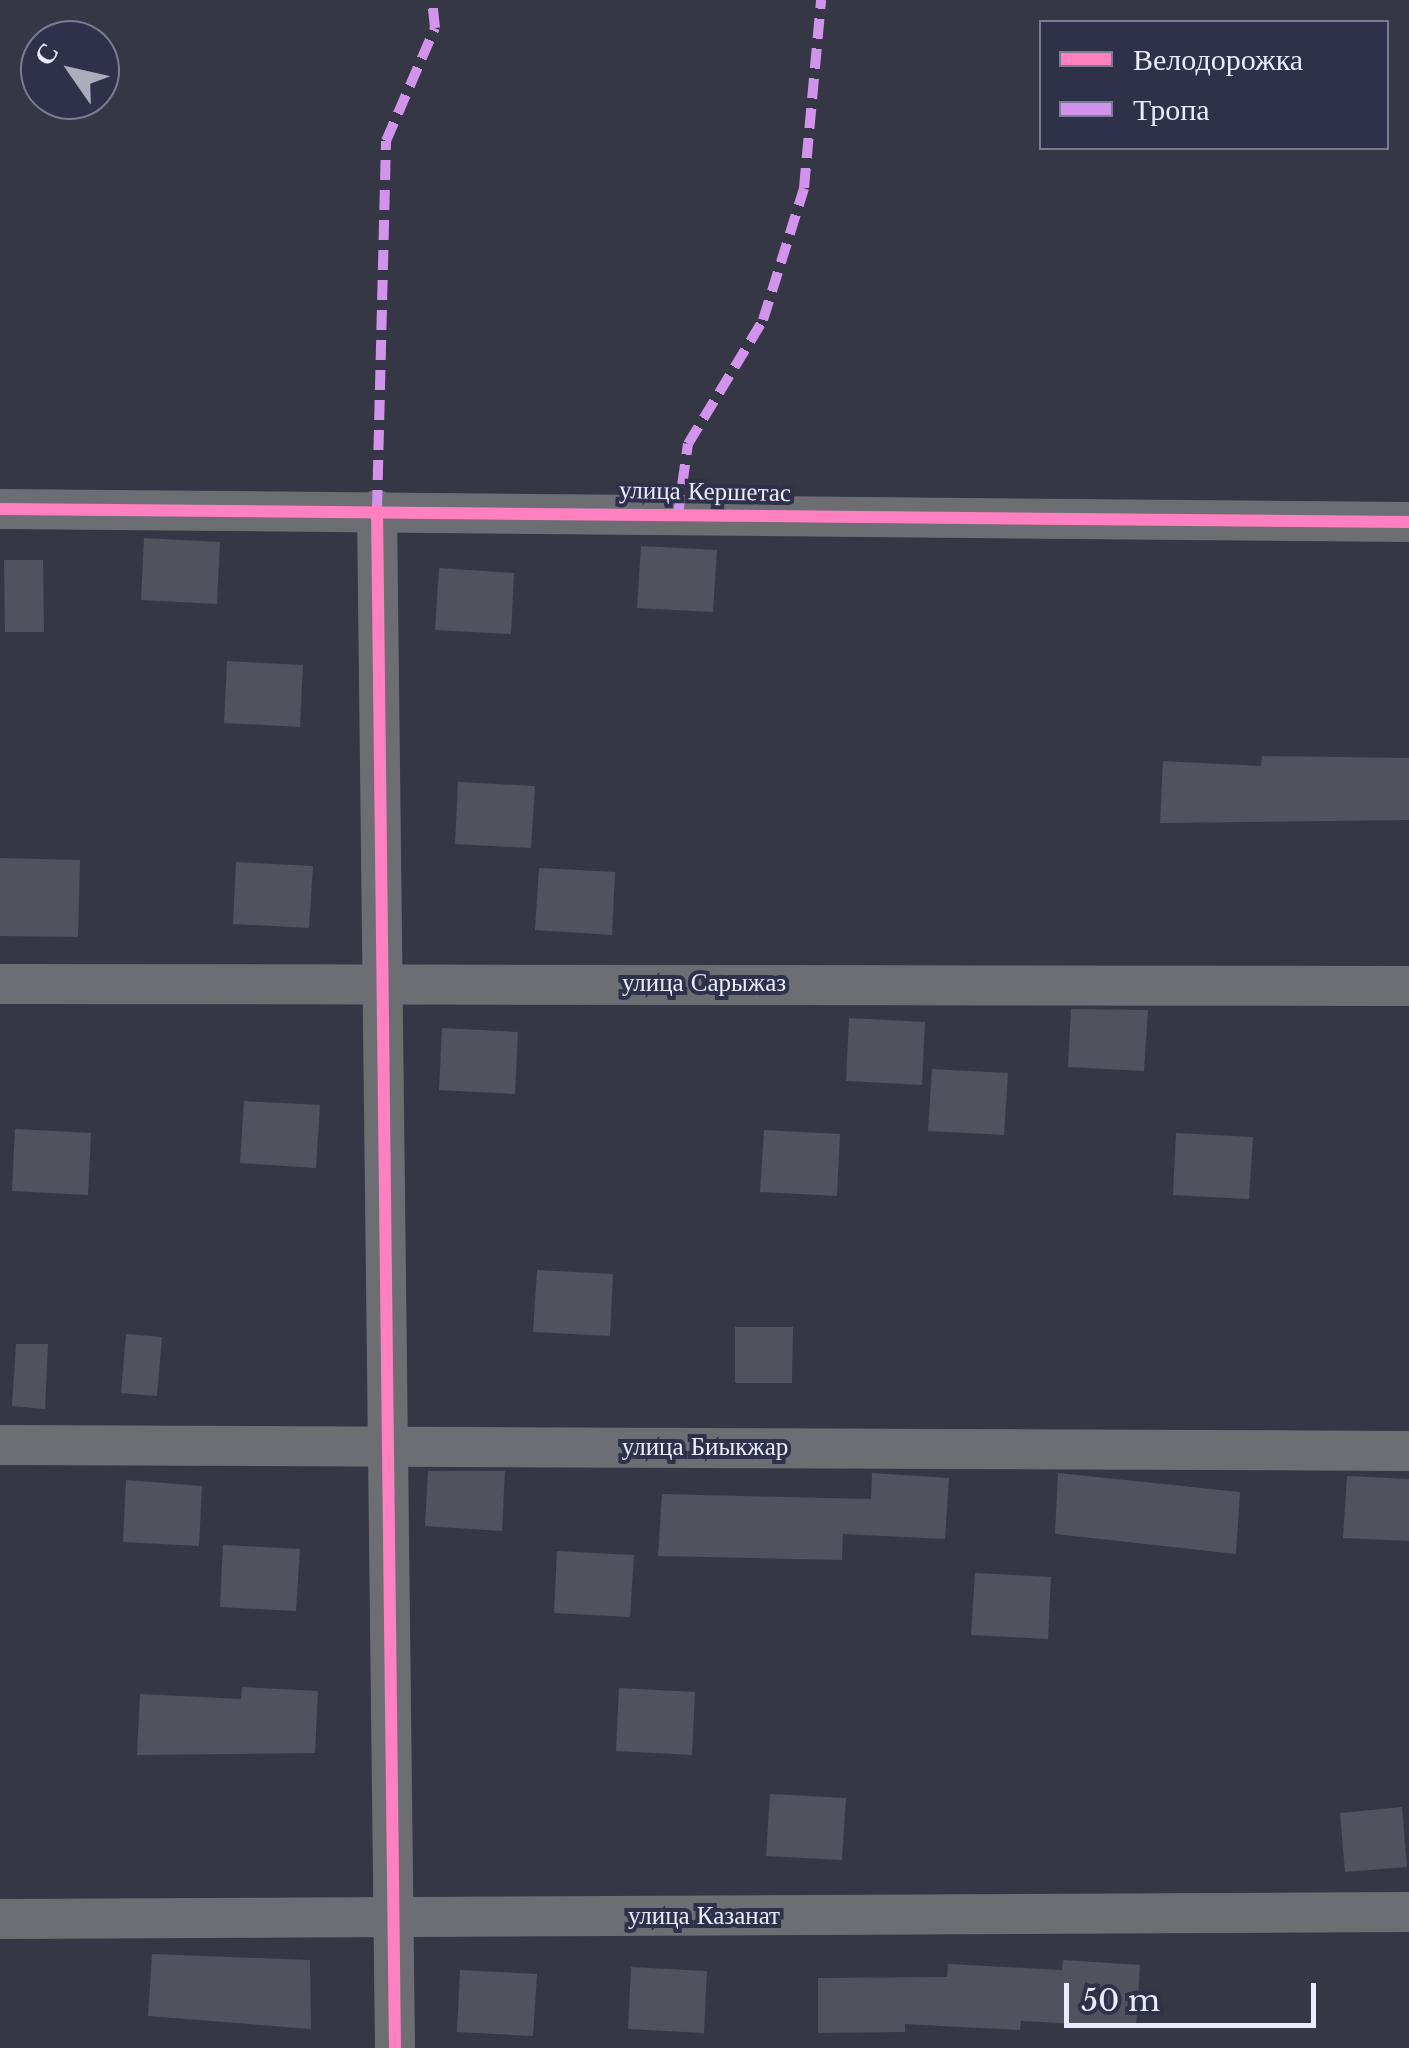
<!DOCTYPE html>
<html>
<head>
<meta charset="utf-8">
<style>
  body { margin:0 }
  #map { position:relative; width:1409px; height:2048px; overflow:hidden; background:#353745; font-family:"Libre Baskerville",serif }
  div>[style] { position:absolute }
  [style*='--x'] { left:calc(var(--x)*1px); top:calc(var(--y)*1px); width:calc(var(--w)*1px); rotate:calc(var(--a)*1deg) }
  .building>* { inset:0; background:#50525e }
  .street>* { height:40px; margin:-20px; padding:0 20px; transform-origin:20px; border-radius:20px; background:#6d6e74 }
  .quiet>* { height:10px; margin-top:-5px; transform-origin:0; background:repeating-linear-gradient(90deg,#d193ec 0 20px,transparent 0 30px) }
  .cycleway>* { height:12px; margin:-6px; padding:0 6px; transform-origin:6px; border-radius:6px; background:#ff80c0 }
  span { translate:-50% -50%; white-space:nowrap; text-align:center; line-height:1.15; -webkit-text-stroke:8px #2f314b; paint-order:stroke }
  .street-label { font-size:25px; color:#eaecfd }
  .legend { position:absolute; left:1039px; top:20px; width:350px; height:130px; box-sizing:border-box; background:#2f314b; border:2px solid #7a7c92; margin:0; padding:12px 18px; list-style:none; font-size:30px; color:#eaecfd }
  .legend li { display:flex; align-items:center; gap:20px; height:50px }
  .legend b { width:50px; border:2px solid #7a7c92 }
  .north { position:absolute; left:20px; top:20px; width:100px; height:100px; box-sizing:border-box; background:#2f314b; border:2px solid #7a7c92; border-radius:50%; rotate:304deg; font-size:28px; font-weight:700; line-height:40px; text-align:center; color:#eaecfd }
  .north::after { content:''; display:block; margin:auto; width:35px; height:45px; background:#abadbd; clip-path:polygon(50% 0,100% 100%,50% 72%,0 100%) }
  .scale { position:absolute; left:1064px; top:1983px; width:252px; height:45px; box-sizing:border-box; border:5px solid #eaecfd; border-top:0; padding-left:12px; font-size:30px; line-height:35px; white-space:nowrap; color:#eaecfd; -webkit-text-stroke:8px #2f314b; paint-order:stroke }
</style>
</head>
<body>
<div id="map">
  <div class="building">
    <i style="clip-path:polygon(144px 538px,220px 542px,217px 604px,141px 600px)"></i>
    <i style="clip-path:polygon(641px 546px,717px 550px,713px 612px,637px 608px)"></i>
    <i style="clip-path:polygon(4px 560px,43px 560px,44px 632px,5px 632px)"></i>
    <i style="clip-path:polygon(439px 568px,514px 573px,511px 634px,435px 630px)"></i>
    <i style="clip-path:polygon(227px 661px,303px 665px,300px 727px,224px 723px)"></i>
    <i style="clip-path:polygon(1262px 756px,1409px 758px,1409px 820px,1160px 823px,1163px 761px,1261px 766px)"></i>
    <i style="clip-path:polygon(458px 782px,535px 786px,531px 848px,455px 844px)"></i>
    <i style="clip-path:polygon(0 858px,80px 860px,78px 937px,0 936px)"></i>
    <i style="clip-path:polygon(236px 862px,313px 866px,309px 928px,233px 924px)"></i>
    <i style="clip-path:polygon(539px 868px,615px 872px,612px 935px,535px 930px)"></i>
    <i style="clip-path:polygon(1071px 1009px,1148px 1010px,1144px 1071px,1068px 1067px)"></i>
    <i style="clip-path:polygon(849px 1018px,925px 1022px,922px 1085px,846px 1081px)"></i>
    <i style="clip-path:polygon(442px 1028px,518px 1032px,515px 1094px,439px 1090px)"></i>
    <i style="clip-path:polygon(932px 1069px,1008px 1073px,1004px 1135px,928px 1131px)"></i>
    <i style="clip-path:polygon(244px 1101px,320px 1105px,316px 1168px,240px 1163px)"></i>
    <i style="clip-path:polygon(15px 1129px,91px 1133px,88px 1195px,12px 1191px)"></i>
    <i style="clip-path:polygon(764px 1130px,840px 1134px,837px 1196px,760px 1192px)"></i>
    <i style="clip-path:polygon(1176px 1133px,1253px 1137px,1249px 1199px,1173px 1195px)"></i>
    <i style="clip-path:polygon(537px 1270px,613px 1274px,610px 1336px,533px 1332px)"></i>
    <i style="clip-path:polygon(735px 1327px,793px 1327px,792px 1383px,735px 1383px)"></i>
    <i style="clip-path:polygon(126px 1334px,162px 1337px,157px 1396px,121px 1393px)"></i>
    <i style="clip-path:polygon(16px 1344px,48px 1344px,45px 1409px,12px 1406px)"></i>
    <i style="clip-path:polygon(428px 1471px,505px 1471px,502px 1531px,425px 1526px)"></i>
    <i style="clip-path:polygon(872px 1473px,949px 1478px,945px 1539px,843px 1534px,842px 1560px,658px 1556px,662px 1494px,871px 1499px)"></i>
    <i style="clip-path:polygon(1058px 1473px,1240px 1492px,1236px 1554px,1055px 1534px)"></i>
    <i style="clip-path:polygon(1347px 1476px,1409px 1479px,1409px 1541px,1343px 1538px)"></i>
    <i style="clip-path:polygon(126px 1480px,202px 1486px,199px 1546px,123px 1542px)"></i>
    <i style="clip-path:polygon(223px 1545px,300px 1549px,296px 1611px,220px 1607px)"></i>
    <i style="clip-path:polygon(557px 1551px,634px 1555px,630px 1617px,554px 1613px)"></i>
    <i style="clip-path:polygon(975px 1573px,1051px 1577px,1048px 1639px,971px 1635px)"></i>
    <i style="clip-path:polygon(242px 1687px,318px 1691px,315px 1753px,137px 1755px,140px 1694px,241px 1699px)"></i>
    <i style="clip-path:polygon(619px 1688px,695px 1692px,692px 1755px,616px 1751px)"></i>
    <i style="clip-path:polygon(770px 1794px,846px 1798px,842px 1860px,766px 1856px)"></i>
    <i style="clip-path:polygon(1402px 1807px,1407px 1867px,1345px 1872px,1340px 1813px)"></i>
    <i style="clip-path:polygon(152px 1954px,310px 1960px,311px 2029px,148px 2016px)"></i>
    <i style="clip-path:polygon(1063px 1960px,1140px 1965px,1136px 2027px,1021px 2021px,1020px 2030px,905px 2024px,905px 2032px,818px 2033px,818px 1978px,947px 1977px,948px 1964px,1062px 1970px)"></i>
    <i style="clip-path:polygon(631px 1967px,707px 1971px,704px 2033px,628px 2029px)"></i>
    <i style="clip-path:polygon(460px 1970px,537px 1974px,533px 2036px,457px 2032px)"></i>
  </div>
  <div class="street">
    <i style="--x:0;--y:509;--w:1409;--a:0.53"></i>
    <i style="--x:377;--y:510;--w:1538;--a:89.33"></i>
    <i style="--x:0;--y:984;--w:1409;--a:0.08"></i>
    <i style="--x:0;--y:1445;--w:1409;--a:0.24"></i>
    <i style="--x:0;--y:1919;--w:1409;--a:-0.28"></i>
  </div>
  <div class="quiet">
    <i style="--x:377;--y:510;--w:369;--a:-88.6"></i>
    <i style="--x:386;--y:141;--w:123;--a:-66.6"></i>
    <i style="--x:435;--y:28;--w:28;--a:-96"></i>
    <i style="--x:678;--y:514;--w:71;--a:-81.9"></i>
    <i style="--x:688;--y:444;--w:145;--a:-58.8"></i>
    <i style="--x:763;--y:320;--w:138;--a:-72.7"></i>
    <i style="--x:804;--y:188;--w:189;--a:-84.8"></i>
  </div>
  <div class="cycleway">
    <i style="--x:0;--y:509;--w:1409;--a:0.53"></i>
    <i style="--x:377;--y:510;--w:1538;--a:89.33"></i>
  </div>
  <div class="street-label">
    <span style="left:705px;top:492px;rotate:1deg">улица Кершетас</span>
    <span style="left:704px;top:983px">улица Сарыжаз</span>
    <span style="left:705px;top:1447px">улица Биыкжар</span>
    <span style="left:704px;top:1916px">улица Казанат</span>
  </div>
  <ul class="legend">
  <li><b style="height:12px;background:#ff80c0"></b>Велодорожка</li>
  <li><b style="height:12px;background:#d193ec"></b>Тропа</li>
  </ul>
  <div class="north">С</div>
  <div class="scale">50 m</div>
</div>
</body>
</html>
